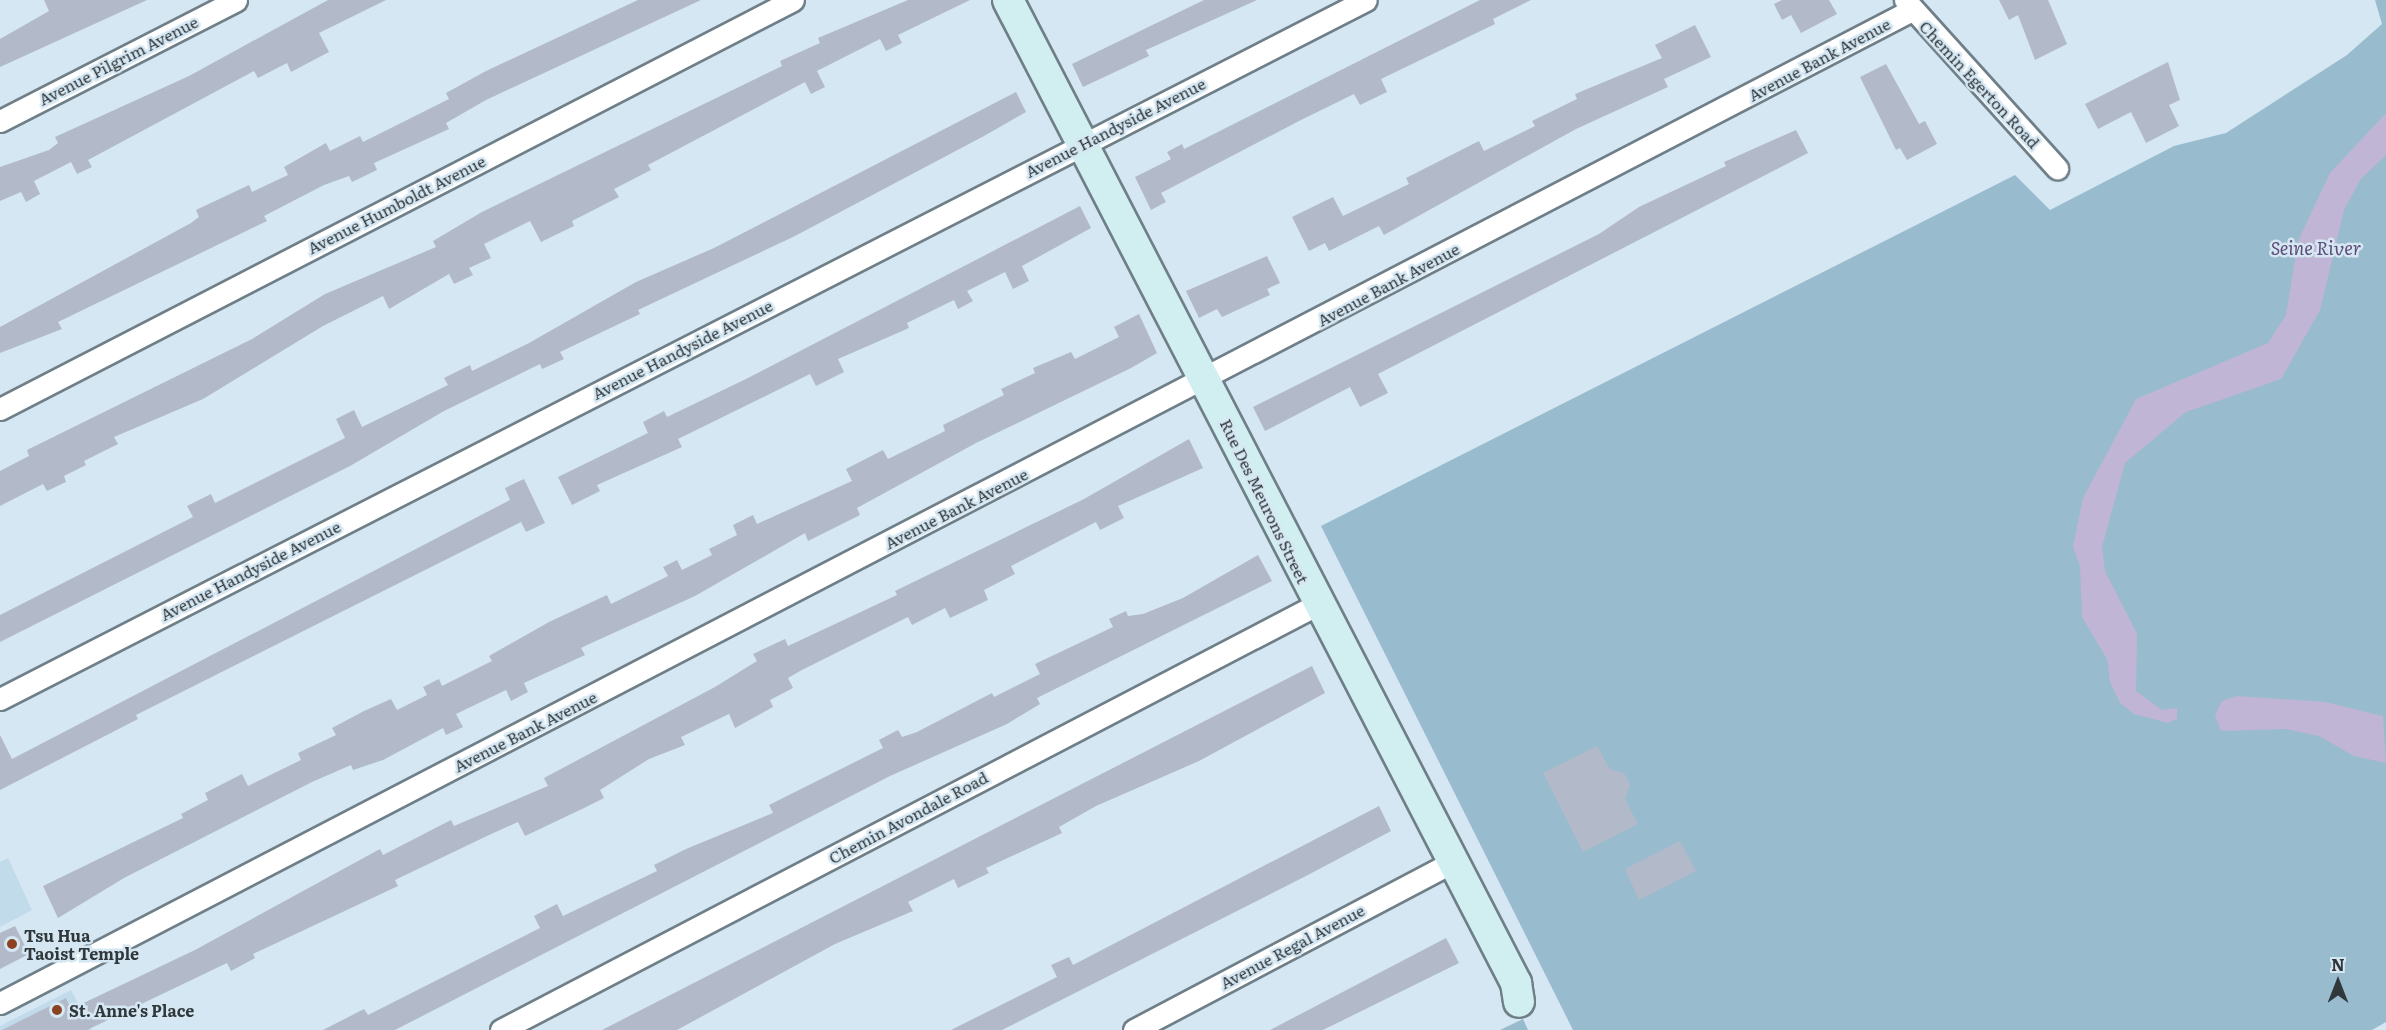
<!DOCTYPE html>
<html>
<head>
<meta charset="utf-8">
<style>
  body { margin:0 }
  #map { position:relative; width:2386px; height:1030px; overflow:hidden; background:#d5e7f2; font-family:Literata,serif }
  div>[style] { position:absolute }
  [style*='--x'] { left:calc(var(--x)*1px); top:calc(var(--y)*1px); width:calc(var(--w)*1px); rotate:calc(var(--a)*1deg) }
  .built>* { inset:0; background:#c2dbea }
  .green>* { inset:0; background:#99bbce }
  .water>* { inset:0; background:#c0b5d5 }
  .building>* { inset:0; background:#b2b9c9 }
  .roads { filter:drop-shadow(2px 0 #6f7f88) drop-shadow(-2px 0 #6f7f88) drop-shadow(0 2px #6f7f88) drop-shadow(0 -2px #6f7f88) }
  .street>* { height:21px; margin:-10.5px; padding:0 10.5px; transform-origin:10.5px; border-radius:10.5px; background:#fff }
  .secondary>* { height:30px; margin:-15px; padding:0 15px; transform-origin:15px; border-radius:15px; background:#d1eff1 }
  .dots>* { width:16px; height:16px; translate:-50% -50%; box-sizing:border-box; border:3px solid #d5e7f2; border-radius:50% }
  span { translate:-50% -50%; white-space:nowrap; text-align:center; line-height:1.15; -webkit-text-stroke:5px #d5e7f2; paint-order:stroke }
  .street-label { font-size:16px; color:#31383c }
  .poi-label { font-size:16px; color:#31383c; font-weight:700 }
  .left { translate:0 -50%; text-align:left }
  .water-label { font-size:18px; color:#5e4c7a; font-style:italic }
  .north { position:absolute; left:2308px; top:952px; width:60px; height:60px; -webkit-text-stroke:4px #d5e7f2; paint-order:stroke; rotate:0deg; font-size:16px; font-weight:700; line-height:24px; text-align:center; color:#31383c }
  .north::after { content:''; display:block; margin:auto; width:21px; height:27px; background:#31383c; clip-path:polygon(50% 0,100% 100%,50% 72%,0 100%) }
</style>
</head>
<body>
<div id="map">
  <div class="built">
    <i style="clip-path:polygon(8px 858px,32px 910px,0 927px,0 862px)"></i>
    <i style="clip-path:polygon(71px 990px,92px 1030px,0 1030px,0 1026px)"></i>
  </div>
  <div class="green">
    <i style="clip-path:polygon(2375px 0,2386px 0,2386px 1022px,2372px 1030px,1573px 1030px,1321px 526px,2015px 175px,2050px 210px,2174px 146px,2226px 133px,2347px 55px,2382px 24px)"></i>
    <i style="clip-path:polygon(1523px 1019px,1528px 1030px,1500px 1030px)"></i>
  </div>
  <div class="water">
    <i style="clip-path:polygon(2386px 113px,2386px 155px,2360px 180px,2344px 210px,2320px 310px,2281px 379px,2186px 412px,2125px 463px,2102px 547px,2105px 571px,2137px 634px,2136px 691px,2162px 710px,2177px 708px,2177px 719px,2168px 723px,2134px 714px,2120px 703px,2110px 682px,2107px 659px,2082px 617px,2080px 566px,2073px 547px,2083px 498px,2136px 399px,2268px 343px,2286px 315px,2298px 241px,2330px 173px)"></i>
    <i style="clip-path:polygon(2237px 696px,2325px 702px,2383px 716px,2386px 763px,2354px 756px,2319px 736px,2286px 729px,2221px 731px,2215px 715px,2222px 701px)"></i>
  </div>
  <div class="building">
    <i style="clip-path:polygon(44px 0,147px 0,0 67px,0 39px,49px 11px)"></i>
    <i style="clip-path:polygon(328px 0,386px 0,319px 33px,329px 52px,308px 63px,291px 72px,287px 63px,258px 78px,254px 71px,88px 160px,92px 167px,77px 174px,71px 162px,34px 181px,40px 194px,26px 202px,21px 192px,0 201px,0 167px,49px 150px,58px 143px,55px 137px,189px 76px)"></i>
    <i style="clip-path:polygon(638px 0,701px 0,486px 100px,446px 123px,449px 129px,374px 163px,377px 170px,352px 182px,349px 176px,324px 185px,264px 216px,267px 221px,58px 322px,62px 329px,0 353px,0 327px,191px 223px,199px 217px,196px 210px,249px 185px,252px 192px,288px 175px,284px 167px,326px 143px,330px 151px,360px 136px,363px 142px,449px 99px,446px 93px,486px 71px)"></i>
    <i style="clip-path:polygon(908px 0,970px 0,898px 35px,902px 43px,886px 51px,880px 39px,817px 71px,825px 87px,811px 94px,805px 82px,648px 165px,651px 170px,614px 189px,619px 197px,572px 221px,574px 226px,541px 242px,530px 221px,484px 244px,491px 258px,469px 268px,473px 275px,454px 284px,449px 274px,389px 309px,383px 296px,323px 326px,203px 399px,114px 437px,118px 444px,84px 461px,86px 465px,64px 476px,66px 482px,47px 491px,43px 484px,0 506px,0 471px,29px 456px,27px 450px,252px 339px,325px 294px,436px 247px,433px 241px,482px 212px,782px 66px,780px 61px,820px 43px,818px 38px)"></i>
    <i style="clip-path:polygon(1204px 0,1257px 0,1146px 50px,1149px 56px,1083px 87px,1072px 64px)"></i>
    <i style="clip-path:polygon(1480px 0,1531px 0,1493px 19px,1495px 24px,1381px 79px,1387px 92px,1360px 105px,1354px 94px,1299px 121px,1161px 193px,1166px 202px,1151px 210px,1135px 177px,1171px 159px,1167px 152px,1182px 144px,1184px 149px)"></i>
    <i style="clip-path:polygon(1782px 0,1829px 0,1837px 14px,1801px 33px,1791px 15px,1782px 20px,1774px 4px)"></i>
    <i style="clip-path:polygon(1999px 0,2048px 0,2067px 44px,2035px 60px,2018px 15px,2009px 20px)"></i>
    <i style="clip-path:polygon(1695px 25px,1711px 57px,1664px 79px,1668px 87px,1576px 129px,1384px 235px,1379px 226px,1329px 251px,1325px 243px,1309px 251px,1292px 217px,1333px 197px,1343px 216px,1409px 184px,1406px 178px,1479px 141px,1484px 151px,1535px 126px,1532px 121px,1577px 99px,1575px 94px,1662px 58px,1655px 45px)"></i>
    <i style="clip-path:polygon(2168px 62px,2180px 100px,2169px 105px,2179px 126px,2146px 143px,2131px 112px,2098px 129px,2085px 104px)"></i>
    <i style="clip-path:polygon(1886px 64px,1919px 124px,1925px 121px,1937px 144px,1907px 160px,1900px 148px,1896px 150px,1860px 77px)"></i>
    <i style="clip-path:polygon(1016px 92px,1026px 112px,984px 136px,793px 237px,638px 310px,640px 314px,560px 352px,564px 359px,542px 369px,540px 364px,444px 411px,350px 466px,0 642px,0 615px,193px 517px,187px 506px,211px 494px,215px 503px,345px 438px,336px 419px,354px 410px,362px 427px,448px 385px,444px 378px,470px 365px,472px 371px,529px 343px,636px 282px,714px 248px)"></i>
    <i style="clip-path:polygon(1796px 130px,1808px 153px,1378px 374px,1388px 393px,1360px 407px,1350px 387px,1265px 431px,1253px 407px,1599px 234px,1639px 207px,1726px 166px,1724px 162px)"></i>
    <i style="clip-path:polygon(1080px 206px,1091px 228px,1022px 266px,1029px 281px,1013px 289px,1005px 272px,967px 291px,973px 301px,958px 309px,954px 300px,907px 323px,909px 328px,838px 359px,844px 372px,816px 386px,810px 374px,678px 439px,682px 447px,597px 485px,600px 491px,572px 505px,558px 477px,648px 433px,643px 422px,664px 411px,667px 417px,748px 378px)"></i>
    <i style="clip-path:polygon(1267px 256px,1280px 283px,1267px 289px,1270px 295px,1222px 317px,1217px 309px,1199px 318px,1186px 291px)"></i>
    <i style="clip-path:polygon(1139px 314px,1157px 353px,1131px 368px,976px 443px,857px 508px,860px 515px,808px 541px,805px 533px,695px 596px,587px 645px,581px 648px,585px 655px,524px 683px,528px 692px,511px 701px,506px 690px,456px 714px,463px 727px,446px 735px,443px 728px,383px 760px,353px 770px,351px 765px,312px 782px,124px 878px,58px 918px,43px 886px,183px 818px,181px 814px,208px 800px,205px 793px,242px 774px,248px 786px,301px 760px,298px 753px,336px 735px,332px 728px,364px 711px,391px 699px,397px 710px,427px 695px,423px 687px,439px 679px,442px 686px,492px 661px,489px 656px,549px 622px,607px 595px,611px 604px,668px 576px,663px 567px,677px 560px,682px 570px,712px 555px,709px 549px,737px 535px,733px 525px,753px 515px,757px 524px,852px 481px,846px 469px,883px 450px,888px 459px,945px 431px,943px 425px,1004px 395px,1001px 389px,1035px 373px,1033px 368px,1071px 352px,1075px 359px,1119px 337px,1114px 327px)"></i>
    <i style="clip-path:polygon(1189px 439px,1203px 468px,1118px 506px,1124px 518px,1100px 530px,1096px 522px,1011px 566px,1015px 574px,984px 590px,988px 600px,950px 618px,945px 608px,912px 625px,908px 617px,800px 671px,788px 678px,793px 688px,770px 700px,773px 707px,735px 728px,729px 714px,681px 737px,685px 745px,649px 759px,600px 790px,604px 798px,582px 809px,525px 836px,518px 822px,487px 836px,395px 880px,398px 886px,253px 954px,255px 958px,231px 971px,227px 963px,87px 1030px,2px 1030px,66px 998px,71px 1009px,195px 950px,380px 849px,383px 855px,451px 820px,454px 826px,548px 786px,544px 778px,715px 687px,757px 661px,753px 654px,785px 639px,788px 646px,897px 595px,895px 591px,1084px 499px)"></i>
    <i style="clip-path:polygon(524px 479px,545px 523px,526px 532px,521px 522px,136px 715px,138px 719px,0 790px,0 735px,12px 759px,510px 500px,505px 488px)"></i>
    <i style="clip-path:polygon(1258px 555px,1272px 581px,1037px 698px,1040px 704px,1007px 724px,890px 776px,395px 1030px,323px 1030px,364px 1009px,368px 1015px,540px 928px,534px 916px,557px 904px,563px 916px,657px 871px,654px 865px,686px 849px,773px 813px,769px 805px,883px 748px,879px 740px,898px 730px,902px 737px,917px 732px,992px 693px,994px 697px,1040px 674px,1035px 664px,1113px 627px,1109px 619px,1126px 611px,1128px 616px,1143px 614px,1183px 598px)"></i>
    <i style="clip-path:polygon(1312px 666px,1325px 693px,1199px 761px,1096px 806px,1059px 827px,1062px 833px,986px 868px,989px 873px,958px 888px,954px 879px,908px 902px,913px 911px,835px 944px,677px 1030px,602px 1030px)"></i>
    <i style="clip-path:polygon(1597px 746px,1610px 769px,1625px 774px,1630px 785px,1625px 799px,1638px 824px,1583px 852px,1543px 773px)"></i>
    <i style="clip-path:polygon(1379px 806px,1391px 831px,1306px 876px,1002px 1030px,951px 1030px,1057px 977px,1051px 965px,1069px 957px,1073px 965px)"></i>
    <i style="clip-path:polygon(1680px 841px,1696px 871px,1639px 900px,1625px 869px)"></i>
    <i style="clip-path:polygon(15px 926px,29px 954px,0 969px,0 933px)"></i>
    <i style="clip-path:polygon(1446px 938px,1459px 963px,1323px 1030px,1270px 1030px)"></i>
  </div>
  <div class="roads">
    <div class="street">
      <i style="--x:1905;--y:0;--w:227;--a:47.9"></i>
      <i style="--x:0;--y:121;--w:265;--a:-27.1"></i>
      <i style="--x:0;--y:409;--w:892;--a:-27.28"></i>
      <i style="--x:0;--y:699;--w:1534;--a:-27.1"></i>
      <i style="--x:0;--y:1003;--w:2154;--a:-27.45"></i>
      <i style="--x:501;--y:1030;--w:919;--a:-27.54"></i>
      <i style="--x:1134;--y:1030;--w:358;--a:-27.8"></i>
    </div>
    <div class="secondary">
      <i style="--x:1008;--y:0;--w:1107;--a:62.67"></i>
      <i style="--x:1516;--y:983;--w:19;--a:81"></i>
    </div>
  </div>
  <div class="dots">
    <i style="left:12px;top:944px;background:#8a4222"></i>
    <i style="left:57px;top:1010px;background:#8a4222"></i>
  </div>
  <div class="street-label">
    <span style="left:1819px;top:59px;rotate:-28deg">Avenue Bank Avenue</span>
    <span style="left:118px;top:60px;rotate:-27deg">Avenue Pilgrim Avenue</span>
    <span style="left:1980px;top:84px;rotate:47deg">Chemin Egerton Road</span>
    <span style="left:1115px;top:127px;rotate:-27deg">Avenue Handyside Avenue</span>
    <span style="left:396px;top:204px;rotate:-27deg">Avenue Humboldt Avenue</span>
    <span style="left:1388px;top:284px;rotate:-28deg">Avenue Bank Avenue</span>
    <span style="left:682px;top:349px;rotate:-27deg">Avenue Handyside Avenue</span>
    <span style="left:1265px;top:501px;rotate:64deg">Rue Des Meurons Street</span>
    <span style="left:956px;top:508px;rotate:-27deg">Avenue Bank Avenue</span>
    <span style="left:250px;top:570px;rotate:-27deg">Avenue Handyside Avenue</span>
    <span style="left:525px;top:731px;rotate:-27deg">Avenue Bank Avenue</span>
    <span style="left:908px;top:817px;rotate:-28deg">Chemin Avondale Road</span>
    <span style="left:1292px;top:946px;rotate:-28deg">Avenue Regal Avenue</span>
  </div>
  <div class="poi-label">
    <span class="left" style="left:24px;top:944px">Tsu Hua<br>Taoist Temple</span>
    <span class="left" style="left:69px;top:1010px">St. Anne's Place</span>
  </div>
  <div class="water-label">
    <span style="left:2316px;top:248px">Seine River</span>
  </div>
  <div class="north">N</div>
</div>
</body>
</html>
